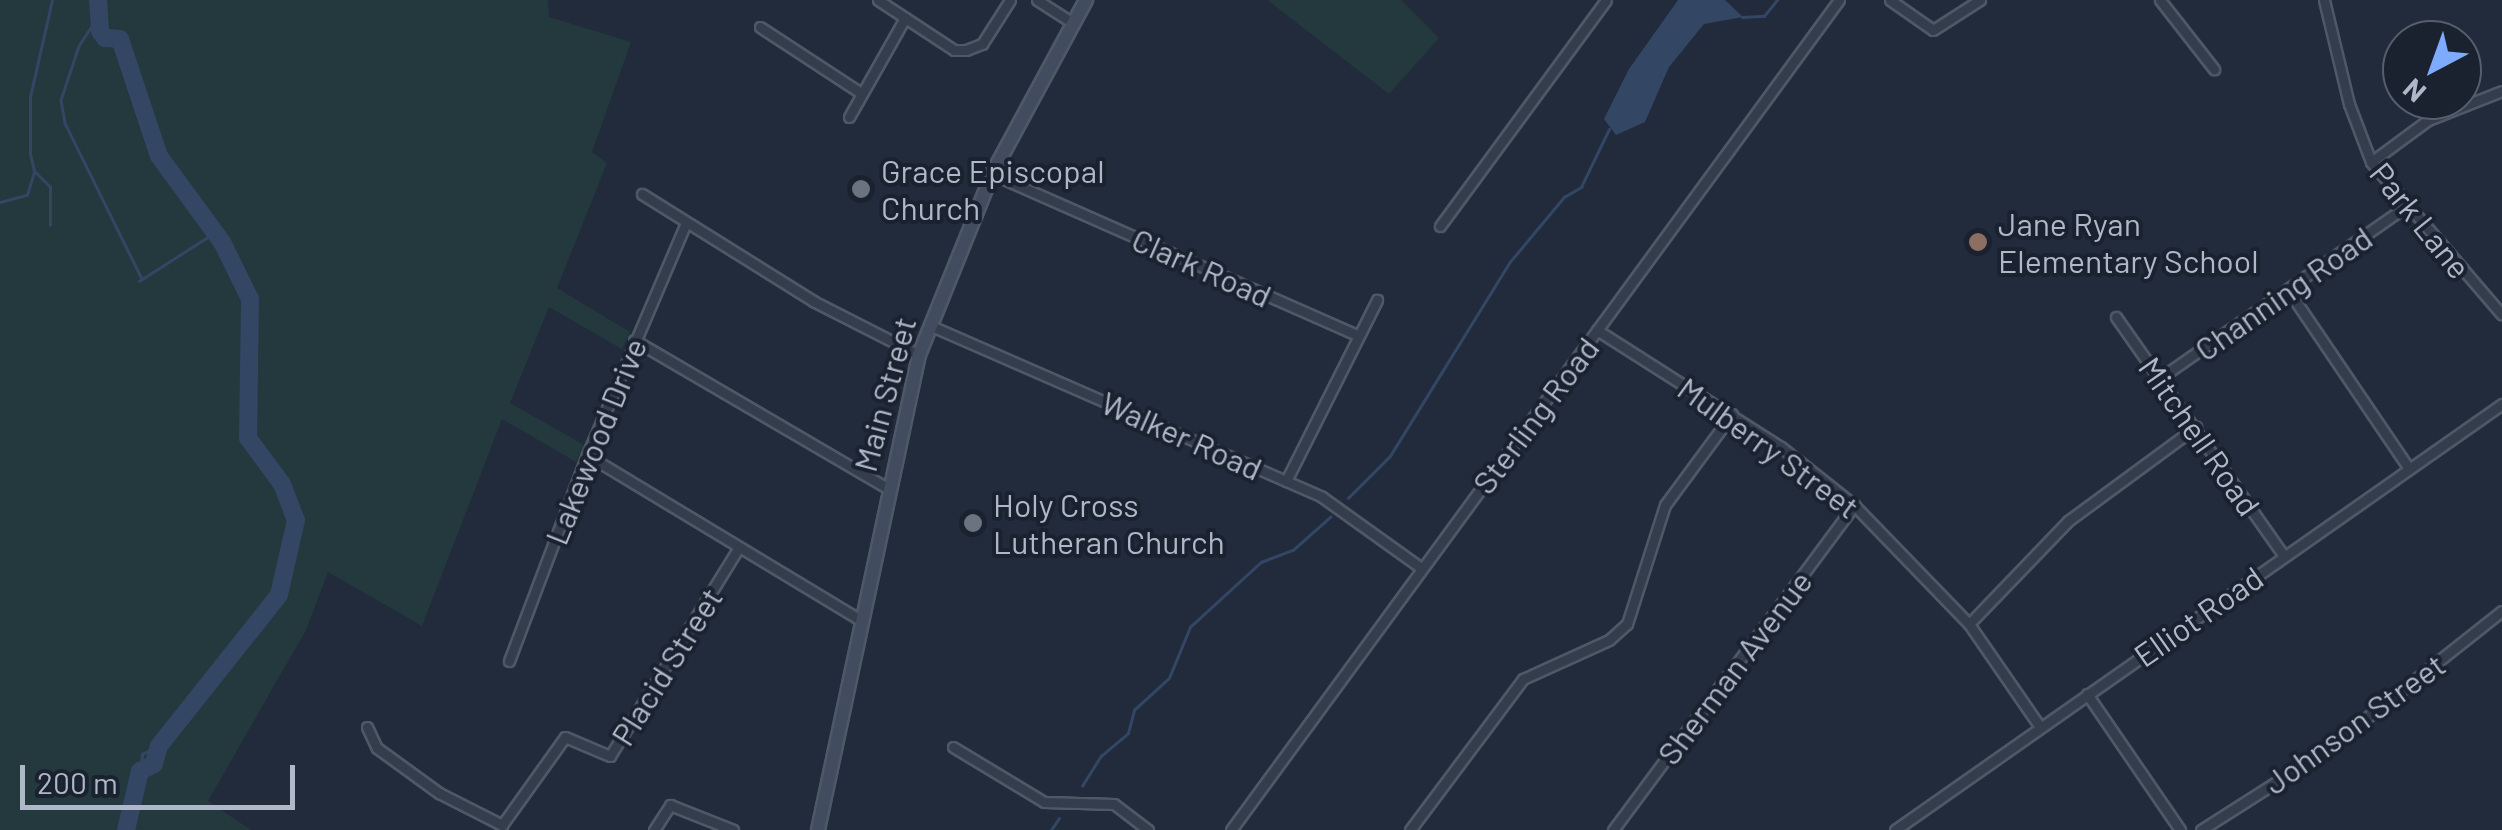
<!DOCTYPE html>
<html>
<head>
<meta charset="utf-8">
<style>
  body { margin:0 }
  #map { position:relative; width:2502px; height:830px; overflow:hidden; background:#212b3c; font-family:Barlow,sans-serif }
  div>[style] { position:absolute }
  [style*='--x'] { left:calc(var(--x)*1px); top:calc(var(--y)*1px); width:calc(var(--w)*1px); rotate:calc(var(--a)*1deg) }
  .green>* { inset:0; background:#23393d }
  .water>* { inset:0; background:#334664 }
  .stream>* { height:2.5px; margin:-1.25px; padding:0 1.25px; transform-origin:1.25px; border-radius:1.25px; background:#334664 }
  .river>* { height:18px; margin:-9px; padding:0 9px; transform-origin:9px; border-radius:9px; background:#334664 }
  .roads { filter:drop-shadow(2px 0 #4f5866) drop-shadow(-2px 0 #4f5866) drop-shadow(0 2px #4f5866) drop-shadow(0 -2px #4f5866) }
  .street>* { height:9px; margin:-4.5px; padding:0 4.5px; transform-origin:4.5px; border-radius:4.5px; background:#343d4c }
  .secondary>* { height:12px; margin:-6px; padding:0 6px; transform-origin:6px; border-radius:6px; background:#424c5f }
  .dots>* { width:28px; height:28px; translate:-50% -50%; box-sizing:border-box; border:5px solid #1a2230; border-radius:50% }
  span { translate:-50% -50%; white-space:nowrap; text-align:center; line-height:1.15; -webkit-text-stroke:8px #1a2230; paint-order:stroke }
  .poi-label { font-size:32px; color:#afb8c8 }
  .left { translate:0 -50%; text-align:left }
  .street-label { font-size:32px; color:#afb8c8 }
  .north { position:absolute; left:2382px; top:20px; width:100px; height:100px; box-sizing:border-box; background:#1a2230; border:2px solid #565e6d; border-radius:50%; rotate:221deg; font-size:28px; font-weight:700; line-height:40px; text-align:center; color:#afb8c8 }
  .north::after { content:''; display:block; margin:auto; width:35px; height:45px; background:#7fabfe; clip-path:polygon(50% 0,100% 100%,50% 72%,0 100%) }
  .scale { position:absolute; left:20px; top:765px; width:275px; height:45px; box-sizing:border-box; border:5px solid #afb8c8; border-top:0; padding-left:12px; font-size:30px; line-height:35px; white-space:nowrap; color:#afb8c8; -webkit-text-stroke:8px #1a2230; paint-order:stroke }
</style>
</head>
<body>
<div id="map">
  <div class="green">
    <i style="clip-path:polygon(0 0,548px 0,549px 17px,631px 42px,592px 152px,607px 163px,557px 288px,630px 332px,622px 349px,549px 307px,510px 403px,584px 445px,576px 462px,502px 419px,422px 626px,328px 572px,306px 630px,208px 801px,251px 830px,0 830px)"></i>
    <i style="clip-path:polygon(1267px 0,1401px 0,1439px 38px,1389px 94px)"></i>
  </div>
  <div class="water">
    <i style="clip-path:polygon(1678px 0,1725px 0,1743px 17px,1704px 24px,1669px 67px,1645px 122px,1616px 135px,1604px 119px,1629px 69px)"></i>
  </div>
  <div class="stream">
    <i style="--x:1742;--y:17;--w:22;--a:-3"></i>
    <i style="--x:1764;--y:16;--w:21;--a:-51"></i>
    <i style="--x:96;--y:20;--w:31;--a:123"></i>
    <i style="--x:79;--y:46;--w:57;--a:108.4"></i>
    <i style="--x:61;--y:100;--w:23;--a:80"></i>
    <i style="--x:65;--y:123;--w:172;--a:63.7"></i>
    <i style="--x:0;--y:202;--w:28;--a:-15"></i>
    <i style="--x:27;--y:195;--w:24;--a:-73"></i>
    <i style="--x:50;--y:225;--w:38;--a:-90"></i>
    <i style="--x:50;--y:187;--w:23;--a:-135"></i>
    <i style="--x:34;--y:171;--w:18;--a:-103"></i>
    <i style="--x:30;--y:153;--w:56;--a:-90"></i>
    <i style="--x:30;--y:97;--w:99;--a:-77.2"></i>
    <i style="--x:139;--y:281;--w:89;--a:-32.6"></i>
    <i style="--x:1348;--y:498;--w:59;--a:-45"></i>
    <i style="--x:1390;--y:456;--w:227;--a:-58.3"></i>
    <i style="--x:1509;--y:263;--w:86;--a:-50.2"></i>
    <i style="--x:1564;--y:197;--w:20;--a:-30"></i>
    <i style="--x:1581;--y:187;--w:64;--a:-64.2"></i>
    <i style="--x:140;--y:771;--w:17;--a:-83"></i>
    <i style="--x:142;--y:754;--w:19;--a:-25"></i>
    <i style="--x:1082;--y:786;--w:36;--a:-58"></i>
    <i style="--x:1101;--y:756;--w:35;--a:-40"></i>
    <i style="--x:1128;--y:733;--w:24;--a:-75"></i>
    <i style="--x:1134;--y:710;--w:47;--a:-42.4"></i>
    <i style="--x:1169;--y:678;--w:55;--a:-67.6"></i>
    <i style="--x:1190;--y:627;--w:96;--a:-42.5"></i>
    <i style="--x:1261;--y:562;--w:34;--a:-21"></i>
    <i style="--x:1293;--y:550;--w:50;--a:-41.7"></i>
    <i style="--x:1051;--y:830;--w:14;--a:-56"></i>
  </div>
  <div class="river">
    <i style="--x:98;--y:0;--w:31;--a:86"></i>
    <i style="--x:100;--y:31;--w:9;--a:54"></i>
    <i style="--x:105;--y:38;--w:15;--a:4"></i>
    <i style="--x:120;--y:39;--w:123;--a:71.6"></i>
    <i style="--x:159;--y:156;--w:107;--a:53.8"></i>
    <i style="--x:222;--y:242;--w:64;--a:63.8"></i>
    <i style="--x:250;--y:299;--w:139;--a:90.8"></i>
    <i style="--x:248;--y:438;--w:57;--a:53.5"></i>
    <i style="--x:282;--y:484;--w:39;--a:69"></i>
    <i style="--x:296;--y:520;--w:77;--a:102.8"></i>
    <i style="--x:279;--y:595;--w:193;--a:128.5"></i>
    <i style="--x:159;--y:746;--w:19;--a:106"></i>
    <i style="--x:154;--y:764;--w:16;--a:153"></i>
    <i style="--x:140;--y:771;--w:61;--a:103.3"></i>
  </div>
  <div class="roads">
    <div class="street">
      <i style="--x:878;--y:0;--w:91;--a:33.3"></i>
      <i style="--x:954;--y:50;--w:12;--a:0"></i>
      <i style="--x:966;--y:50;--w:17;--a:-21"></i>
      <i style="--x:982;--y:44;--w:52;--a:-57.5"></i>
      <i style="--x:1037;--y:0;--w:43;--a:32.6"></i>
      <i style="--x:1890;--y:0;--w:52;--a:34.9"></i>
      <i style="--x:1933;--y:30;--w:56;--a:-32.6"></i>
      <i style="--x:2160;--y:0;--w:88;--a:52"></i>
      <i style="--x:2324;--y:0;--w:107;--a:76.5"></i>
      <i style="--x:2349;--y:104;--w:62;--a:69.2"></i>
      <i style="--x:2371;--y:162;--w:201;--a:49.4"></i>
      <i style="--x:760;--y:27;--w:121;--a:33.2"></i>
      <i style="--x:849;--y:117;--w:114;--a:-60.5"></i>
      <i style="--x:2371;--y:162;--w:71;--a:-36.4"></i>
      <i style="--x:2428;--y:120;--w:79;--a:-21.4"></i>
      <i style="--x:992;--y:174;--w:399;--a:23.8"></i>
      <i style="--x:642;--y:194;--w:202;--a:32"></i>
      <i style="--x:813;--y:301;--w:119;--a:27"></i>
      <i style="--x:1440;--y:226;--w:280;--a:-53.7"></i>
      <i style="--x:2288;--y:290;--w:216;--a:55.9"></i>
      <i style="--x:2116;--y:317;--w:292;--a:54.9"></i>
      <i style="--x:929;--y:325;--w:429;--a:23.6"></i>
      <i style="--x:1322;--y:497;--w:122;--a:35.6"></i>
      <i style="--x:1597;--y:330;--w:218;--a:32.5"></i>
      <i style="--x:1781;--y:447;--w:93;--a:38.5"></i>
      <i style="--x:1854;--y:505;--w:165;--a:46"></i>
      <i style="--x:1969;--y:624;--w:125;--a:55.4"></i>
      <i style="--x:634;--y:340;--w:293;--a:30.3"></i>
      <i style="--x:2160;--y:378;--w:299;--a:-34.9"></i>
      <i style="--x:587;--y:455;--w:321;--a:31.1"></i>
      <i style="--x:1286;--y:481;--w:203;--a:-63.3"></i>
      <i style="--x:1969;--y:624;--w:143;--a:-46.1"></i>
      <i style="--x:2068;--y:521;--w:159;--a:-36.3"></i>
      <i style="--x:509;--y:661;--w:220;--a:-69.3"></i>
      <i style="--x:587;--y:455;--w:252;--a:-66.9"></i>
      <i style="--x:2087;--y:694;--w:165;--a:55.6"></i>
      <i style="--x:367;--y:727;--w:23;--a:65"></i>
      <i style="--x:377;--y:748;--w:77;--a:36"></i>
      <i style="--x:439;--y:793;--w:71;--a:26.9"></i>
      <i style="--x:502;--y:825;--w:108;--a:-54.4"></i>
      <i style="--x:565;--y:737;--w:49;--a:22.9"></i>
      <i style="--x:610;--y:756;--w:243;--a:-58.3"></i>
      <i style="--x:953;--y:747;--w:106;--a:31.1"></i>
      <i style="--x:1044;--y:802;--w:70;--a:1.6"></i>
      <i style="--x:1114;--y:804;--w:43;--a:37.4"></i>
      <i style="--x:654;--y:830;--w:30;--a:-57"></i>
      <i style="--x:670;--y:805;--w:68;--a:21.6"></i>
      <i style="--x:1231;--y:830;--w:1029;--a:-53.78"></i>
      <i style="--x:1410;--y:830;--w:189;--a:-53.2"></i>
      <i style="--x:1523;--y:679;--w:94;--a:-24.4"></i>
      <i style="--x:1609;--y:640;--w:24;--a:-42"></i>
      <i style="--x:1627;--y:624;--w:125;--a:-72.3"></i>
      <i style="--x:1665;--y:505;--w:113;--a:-53.6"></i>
      <i style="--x:1613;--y:830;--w:405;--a:-53.4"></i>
      <i style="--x:1895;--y:830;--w:742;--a:-35.06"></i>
      <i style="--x:2201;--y:830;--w:143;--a:-32.5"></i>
      <i style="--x:2322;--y:753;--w:229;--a:-38.3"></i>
    </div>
    <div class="secondary">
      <i style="--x:818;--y:830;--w:486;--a:-78"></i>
      <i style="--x:919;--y:355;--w:195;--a:-68"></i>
      <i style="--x:992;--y:174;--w:198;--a:-61.6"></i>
    </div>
  </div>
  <div class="dots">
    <i style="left:861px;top:189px;background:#6b7280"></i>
    <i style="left:1978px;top:242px;background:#8d6e63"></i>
    <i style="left:973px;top:523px;background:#6b7280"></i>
  </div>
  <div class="poi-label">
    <span class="left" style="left:881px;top:189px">Grace Episcopal<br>Church</span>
    <span class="left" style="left:1998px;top:242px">Jane Ryan<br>Elementary School</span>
    <span class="left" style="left:993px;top:523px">Holy Cross<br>Lutheran Church</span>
  </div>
  <div class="street-label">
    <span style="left:2421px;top:220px;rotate:51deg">Park Lane</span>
    <span style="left:1202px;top:267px;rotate:24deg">Clark Road</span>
    <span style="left:2283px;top:293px;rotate:-35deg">Channing Road</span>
    <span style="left:884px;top:394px;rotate:-75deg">Main Street</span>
    <span style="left:1535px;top:415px;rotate:-53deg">Sterling Road</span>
    <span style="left:1182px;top:435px;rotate:24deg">Walker Road</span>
    <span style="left:2200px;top:436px;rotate:55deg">Mitchell Road</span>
    <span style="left:595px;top:441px;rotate:-68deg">Lakewood Drive</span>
    <span style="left:1769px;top:447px;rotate:36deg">Mulberry Street</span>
    <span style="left:2198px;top:616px;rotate:-35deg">Elliot Road</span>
    <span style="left:666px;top:666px;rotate:-58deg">Placid Street</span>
    <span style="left:1734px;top:667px;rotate:-53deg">Sherman Avenue</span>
    <span style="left:2354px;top:723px;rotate:-36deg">Johnson Street</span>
  </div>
  <div class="north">N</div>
  <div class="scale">200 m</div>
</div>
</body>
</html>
